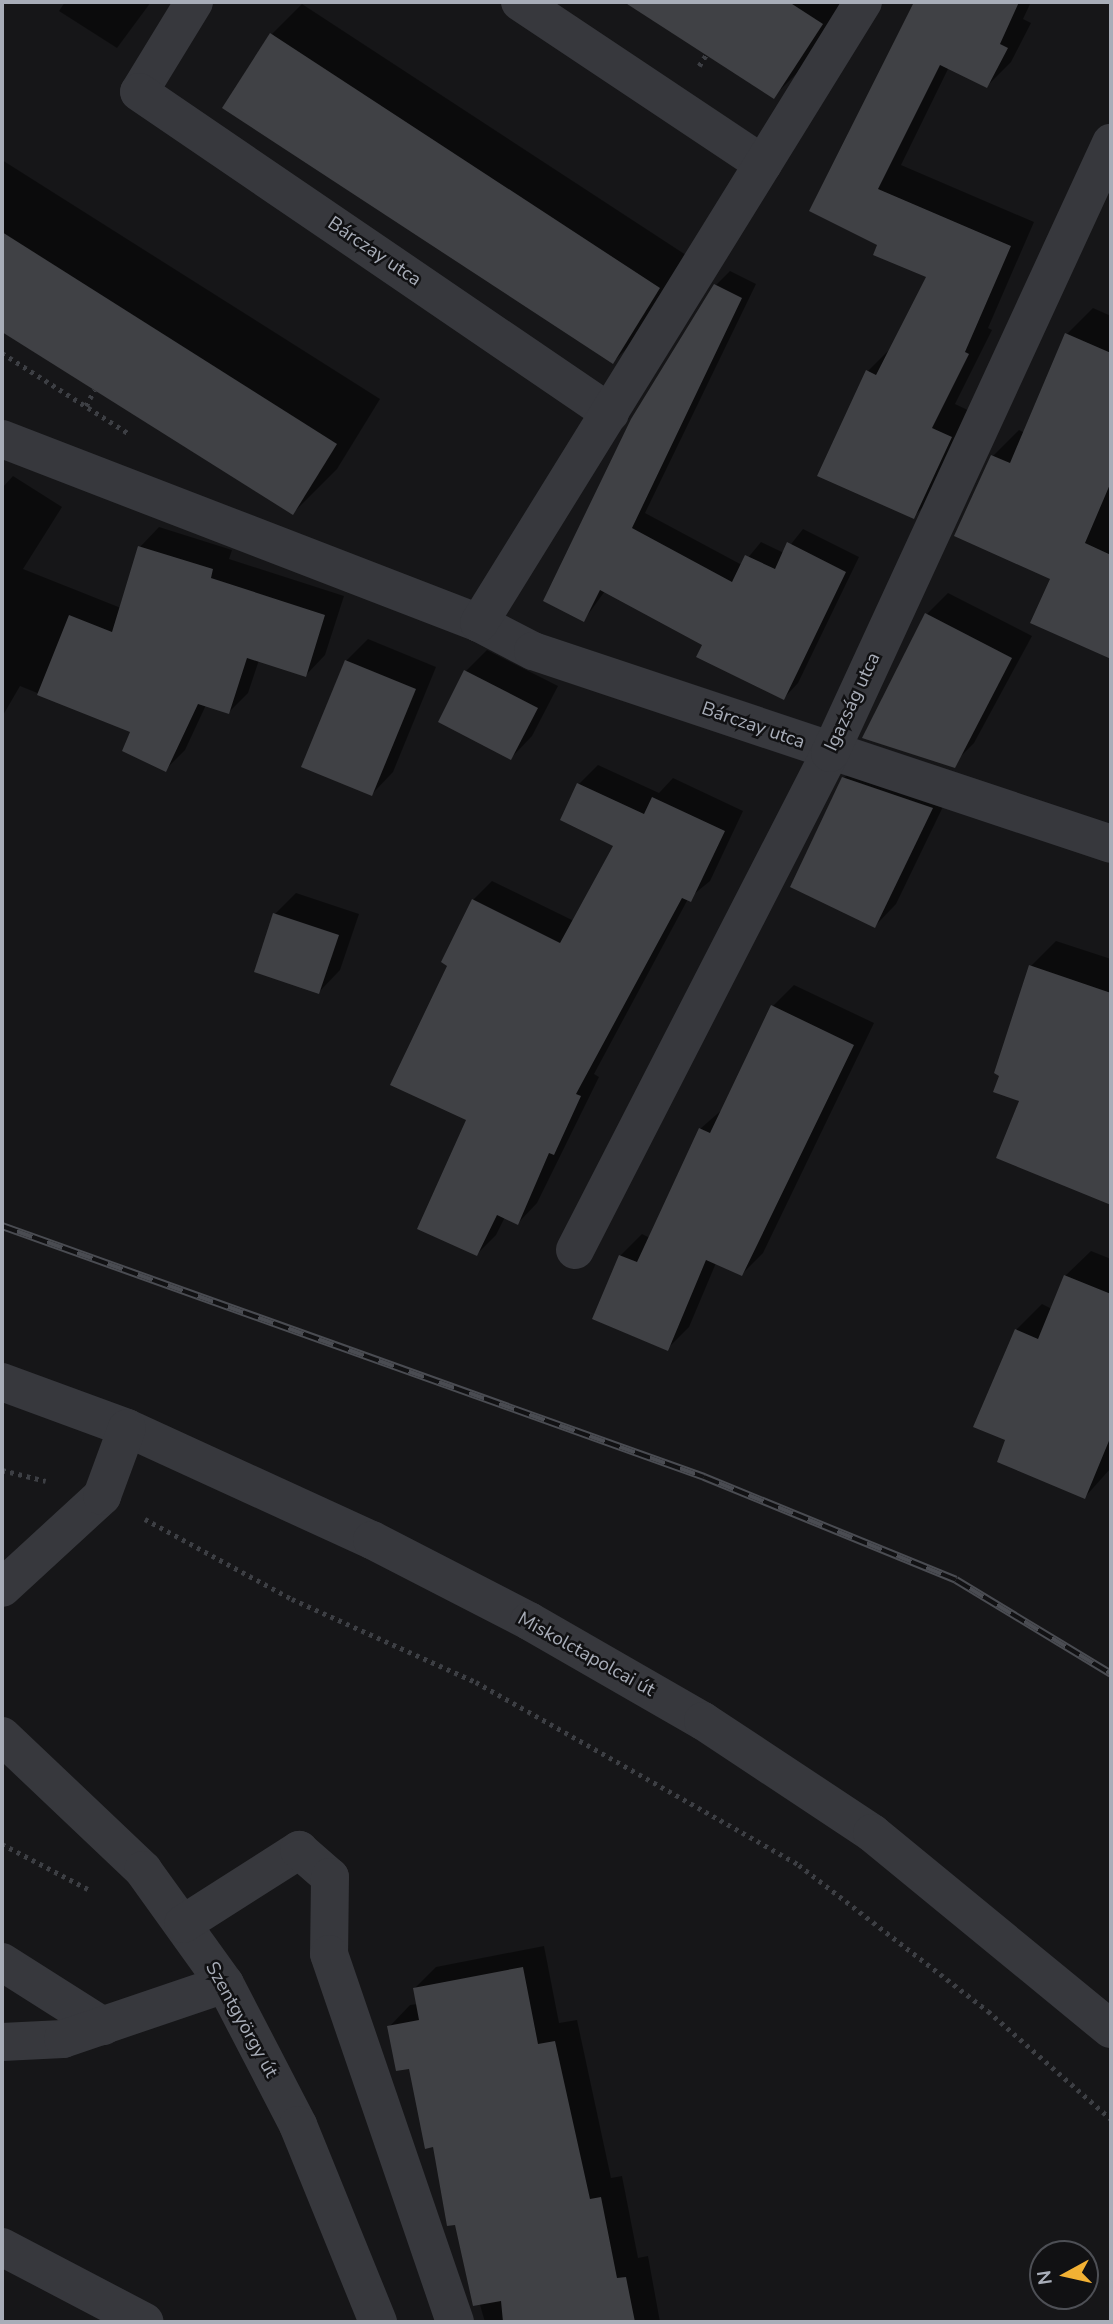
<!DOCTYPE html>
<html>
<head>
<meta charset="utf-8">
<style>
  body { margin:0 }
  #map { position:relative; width:1113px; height:2324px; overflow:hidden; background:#161618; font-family:"Nunito Sans",sans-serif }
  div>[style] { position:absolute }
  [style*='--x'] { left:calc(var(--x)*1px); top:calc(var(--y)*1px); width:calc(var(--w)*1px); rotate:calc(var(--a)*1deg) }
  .shadow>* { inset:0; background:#0007 }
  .building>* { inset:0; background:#404145 }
  .path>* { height:4.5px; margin-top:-2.25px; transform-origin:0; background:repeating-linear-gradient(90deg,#3d3f44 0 3.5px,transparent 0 8.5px) }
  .minor>* { height:38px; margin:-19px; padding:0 19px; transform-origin:19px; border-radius:19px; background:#37383d }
  .rail>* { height:8px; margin-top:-4px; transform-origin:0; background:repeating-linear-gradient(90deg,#111113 0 16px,#4a4c52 0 32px); box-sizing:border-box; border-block:2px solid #4a4c52 }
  span { translate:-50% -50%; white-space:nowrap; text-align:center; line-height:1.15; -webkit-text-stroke:5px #111113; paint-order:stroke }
  .street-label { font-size:19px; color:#a8adb8 }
  .frame { position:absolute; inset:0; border:4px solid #a8adb8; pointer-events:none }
  .north { position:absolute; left:1029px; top:2240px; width:70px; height:70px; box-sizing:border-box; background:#111113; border:2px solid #4d4f55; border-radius:50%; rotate:262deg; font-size:19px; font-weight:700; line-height:28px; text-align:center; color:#a8adb8 }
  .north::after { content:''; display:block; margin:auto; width:24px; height:32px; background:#f2b134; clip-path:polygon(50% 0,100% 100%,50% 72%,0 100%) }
</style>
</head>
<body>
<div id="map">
  <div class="shadow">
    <i style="clip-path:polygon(65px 2px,151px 2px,117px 48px,59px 11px)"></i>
    <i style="clip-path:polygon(628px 2px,846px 2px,804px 66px,774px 96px)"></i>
    <i style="clip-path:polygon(916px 2px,1031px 2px,1023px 19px,1031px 23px,1011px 62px,987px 86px,949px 67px,901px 165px,1034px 222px,988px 328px,992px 330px,955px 404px,974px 413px,938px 492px,913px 517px,868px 371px,892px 347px,928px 276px,879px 244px,811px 210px)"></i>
    <i style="clip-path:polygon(302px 4px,689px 257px,643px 332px,613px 362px,272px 34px)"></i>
    <i style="clip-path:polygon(2px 160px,380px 399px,337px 469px,293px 513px,2px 330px)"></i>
    <i style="clip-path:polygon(730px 271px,756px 284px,645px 513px,742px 565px,761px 542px,784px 553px,803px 529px,859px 557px,798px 683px,784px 698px,704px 644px,605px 591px,584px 620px,716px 285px)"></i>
    <i style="clip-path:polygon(1093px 308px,1111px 316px,1111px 657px,1033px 623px,1052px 578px,993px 456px,1019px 430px,1025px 433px,1067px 334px)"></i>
    <i style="clip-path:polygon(13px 476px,62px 507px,23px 569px,121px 608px,140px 547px,159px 527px,232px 550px,229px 559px,344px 596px,325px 655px,306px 675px,259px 660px,248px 693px,229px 712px,206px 705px,185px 750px,166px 769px,132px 731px,20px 686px,2px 717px,2px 488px)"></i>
    <i style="clip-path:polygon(948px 593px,1032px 636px,974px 743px,952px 765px,927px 614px)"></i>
    <i style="clip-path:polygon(368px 639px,436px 667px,393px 772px,372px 794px,346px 661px)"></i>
    <i style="clip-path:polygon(487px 650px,558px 686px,532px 736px,511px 758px,466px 671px)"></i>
    <i style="clip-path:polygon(865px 757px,953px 786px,896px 904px,875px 926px,844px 778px)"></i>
    <i style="clip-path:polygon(598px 765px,659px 793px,673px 778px,743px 811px,710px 881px,688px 899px,594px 1074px,599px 1077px,537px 1203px,518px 1223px,505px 1217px,496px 1235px,477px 1254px,468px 1119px,449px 965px,473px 900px,492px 881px,574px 921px,615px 845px,579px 784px)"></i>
    <i style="clip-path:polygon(296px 893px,359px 914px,340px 970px,319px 992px,275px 914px)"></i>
    <i style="clip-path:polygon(1056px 941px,1111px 959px,1111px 1203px,999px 1157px,1022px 1100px,1031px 966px)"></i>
    <i style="clip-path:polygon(794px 985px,874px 1023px,763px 1253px,742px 1274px,716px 1263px,689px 1327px,668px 1348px,620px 1256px,642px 1234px,650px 1238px,700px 1129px,724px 1108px,773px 1006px)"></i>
    <i style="clip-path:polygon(1091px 1251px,1111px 1259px,1111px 1468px,1085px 1497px,1016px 1330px,1042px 1304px,1052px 1309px,1065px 1276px)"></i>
    <i style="clip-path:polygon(544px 1946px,559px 2023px,577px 2020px,611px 2178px,622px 2176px,638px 2258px,648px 2256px,660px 2322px,485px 2322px,410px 2067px,389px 2027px,410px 2005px,418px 2004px,415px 1988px,436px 1967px)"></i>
  </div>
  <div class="building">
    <i style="clip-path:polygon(624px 2px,789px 2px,823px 24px,774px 99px)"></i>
    <i style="clip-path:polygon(914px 2px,1019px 2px,1000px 44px,1008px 48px,987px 88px,940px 65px,878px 189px,1011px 246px,965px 352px,969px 354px,932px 428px,952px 437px,914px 519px,817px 476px,866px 370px,876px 375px,926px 277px,873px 255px,877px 245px,809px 211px)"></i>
    <i style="clip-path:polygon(270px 33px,660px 288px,613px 364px,222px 108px)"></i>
    <i style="clip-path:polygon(2px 232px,337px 444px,293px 515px,2px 332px)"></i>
    <i style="clip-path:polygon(714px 284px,742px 298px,632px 528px,732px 582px,745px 555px,775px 569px,787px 542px,846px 572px,784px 700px,696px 657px,702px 645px,600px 590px,584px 622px,543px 601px,631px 419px)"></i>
    <i style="clip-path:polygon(1065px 333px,1111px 353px,1111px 482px,1085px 543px,1111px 555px,1111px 659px,1030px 623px,1050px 579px,954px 536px,991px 455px,1010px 463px)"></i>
    <i style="clip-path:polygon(138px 546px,213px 569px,211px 578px,325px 615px,306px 677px,247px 658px,229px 714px,198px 704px,166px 772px,122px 751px,130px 732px,37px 695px,69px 615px,112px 632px)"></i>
    <i style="clip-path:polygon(925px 613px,1012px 658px,955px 768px,862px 738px)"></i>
    <i style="clip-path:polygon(345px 660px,416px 689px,372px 796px,301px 767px)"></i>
    <i style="clip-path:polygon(464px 670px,538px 708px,511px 760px,438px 722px)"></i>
    <i style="clip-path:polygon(842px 777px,933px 808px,875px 928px,790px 887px)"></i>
    <i style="clip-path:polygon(577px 783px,644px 814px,652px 797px,725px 831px,691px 902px,682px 898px,576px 1094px,581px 1096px,554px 1155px,549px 1153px,518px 1225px,497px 1215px,477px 1256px,417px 1229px,466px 1120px,390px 1085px,447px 966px,441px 962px,472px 899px,560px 943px,613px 846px,560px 820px)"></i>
    <i style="clip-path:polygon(273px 913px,339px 935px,319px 994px,254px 972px)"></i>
    <i style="clip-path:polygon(1029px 965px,1111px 993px,1111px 1205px,996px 1158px,1019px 1101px,993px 1092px,999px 1076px,994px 1073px)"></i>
    <i style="clip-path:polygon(771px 1005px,854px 1045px,742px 1276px,706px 1260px,668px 1351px,592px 1319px,619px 1255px,637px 1262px,699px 1128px,710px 1133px)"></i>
    <i style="clip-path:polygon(1064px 1275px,1111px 1294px,1111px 1436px,1085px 1499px,997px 1462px,1005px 1440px,973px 1427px,1015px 1329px,1038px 1339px)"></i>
    <i style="clip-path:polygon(523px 1967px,538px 2044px,555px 2041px,590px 2199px,601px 2197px,617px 2278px,626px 2277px,635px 2322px,503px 2322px,501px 2301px,473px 2306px,455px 2225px,447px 2226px,433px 2147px,425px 2149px,409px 2069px,396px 2071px,387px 2026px,419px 2020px,413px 1988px)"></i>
  </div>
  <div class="path">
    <i style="--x:699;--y:66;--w:13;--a:-58"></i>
    <i style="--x:2;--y:353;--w:149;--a:32.4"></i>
    <i style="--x:86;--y:406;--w:18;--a:-63"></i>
    <i style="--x:2;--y:1470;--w:45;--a:14"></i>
    <i style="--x:145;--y:1519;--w:167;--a:28.6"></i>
    <i style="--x:292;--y:1599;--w:202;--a:24.3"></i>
    <i style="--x:476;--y:1682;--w:371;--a:29.5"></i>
    <i style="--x:799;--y:1865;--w:239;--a:37.7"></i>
    <i style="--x:988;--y:2011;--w:164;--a:41.3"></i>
    <i style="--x:2;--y:1844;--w:97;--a:27.6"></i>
  </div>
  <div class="minor">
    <i style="--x:194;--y:2;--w:105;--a:121.4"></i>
    <i style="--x:139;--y:92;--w:570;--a:34.28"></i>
    <i style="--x:520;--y:2;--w:292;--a:33.7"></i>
    <i style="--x:2;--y:439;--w:511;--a:21.09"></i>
    <i style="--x:479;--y:623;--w:61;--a:27.4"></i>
    <i style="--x:533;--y:651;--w:609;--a:18.46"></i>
    <i style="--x:479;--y:623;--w:730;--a:-58.27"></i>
    <i style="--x:575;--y:1250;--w:559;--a:-62.84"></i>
    <i style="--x:830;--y:753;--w:672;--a:-65.27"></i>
    <i style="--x:2;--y:1382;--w:133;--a:20.2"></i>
    <i style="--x:127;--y:1428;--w:269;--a:24.6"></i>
    <i style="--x:372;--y:1540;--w:177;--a:27.3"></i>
    <i style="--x:529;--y:1621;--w:201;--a:29.9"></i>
    <i style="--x:703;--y:1721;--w:203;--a:33.5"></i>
    <i style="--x:872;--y:1833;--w:309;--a:39.4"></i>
    <i style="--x:2;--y:1588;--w:136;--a:-42.6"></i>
    <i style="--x:102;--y:1496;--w:72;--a:-69.8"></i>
    <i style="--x:2;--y:1736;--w:195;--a:43.5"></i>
    <i style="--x:143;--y:1870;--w:140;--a:54.3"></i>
    <i style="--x:225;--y:1984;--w:159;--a:62.6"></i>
    <i style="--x:298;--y:2125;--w:213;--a:67.9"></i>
    <i style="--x:183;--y:1924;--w:138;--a:-32.5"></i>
    <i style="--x:299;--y:1850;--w:41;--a:41.1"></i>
    <i style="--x:330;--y:1877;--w:77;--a:90.7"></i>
    <i style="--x:329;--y:1954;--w:389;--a:71.1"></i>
    <i style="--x:2;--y:1962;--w:120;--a:32.4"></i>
    <i style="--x:2;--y:2042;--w:61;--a:-2.8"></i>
    <i style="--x:63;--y:2039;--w:171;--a:-18.8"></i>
    <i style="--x:2;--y:2247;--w:161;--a:27.7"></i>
  </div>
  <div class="rail">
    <i style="--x:2;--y:1226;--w:746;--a:19.67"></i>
    <i style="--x:704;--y:1477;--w:272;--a:22.2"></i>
    <i style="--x:956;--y:1580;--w:181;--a:31.2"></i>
  </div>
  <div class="street-label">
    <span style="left:374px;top:252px;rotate:34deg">Bárczay utca</span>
    <span style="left:853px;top:702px;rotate:-65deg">Igazság utca</span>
    <span style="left:753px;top:726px;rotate:19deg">Bárczay utca</span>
    <span style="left:586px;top:1655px;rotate:29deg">Miskolctapolcai út</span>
    <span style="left:241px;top:2020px;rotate:61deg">Szentgyörgy út</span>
  </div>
  <div class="frame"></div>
  <div class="north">N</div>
</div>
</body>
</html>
